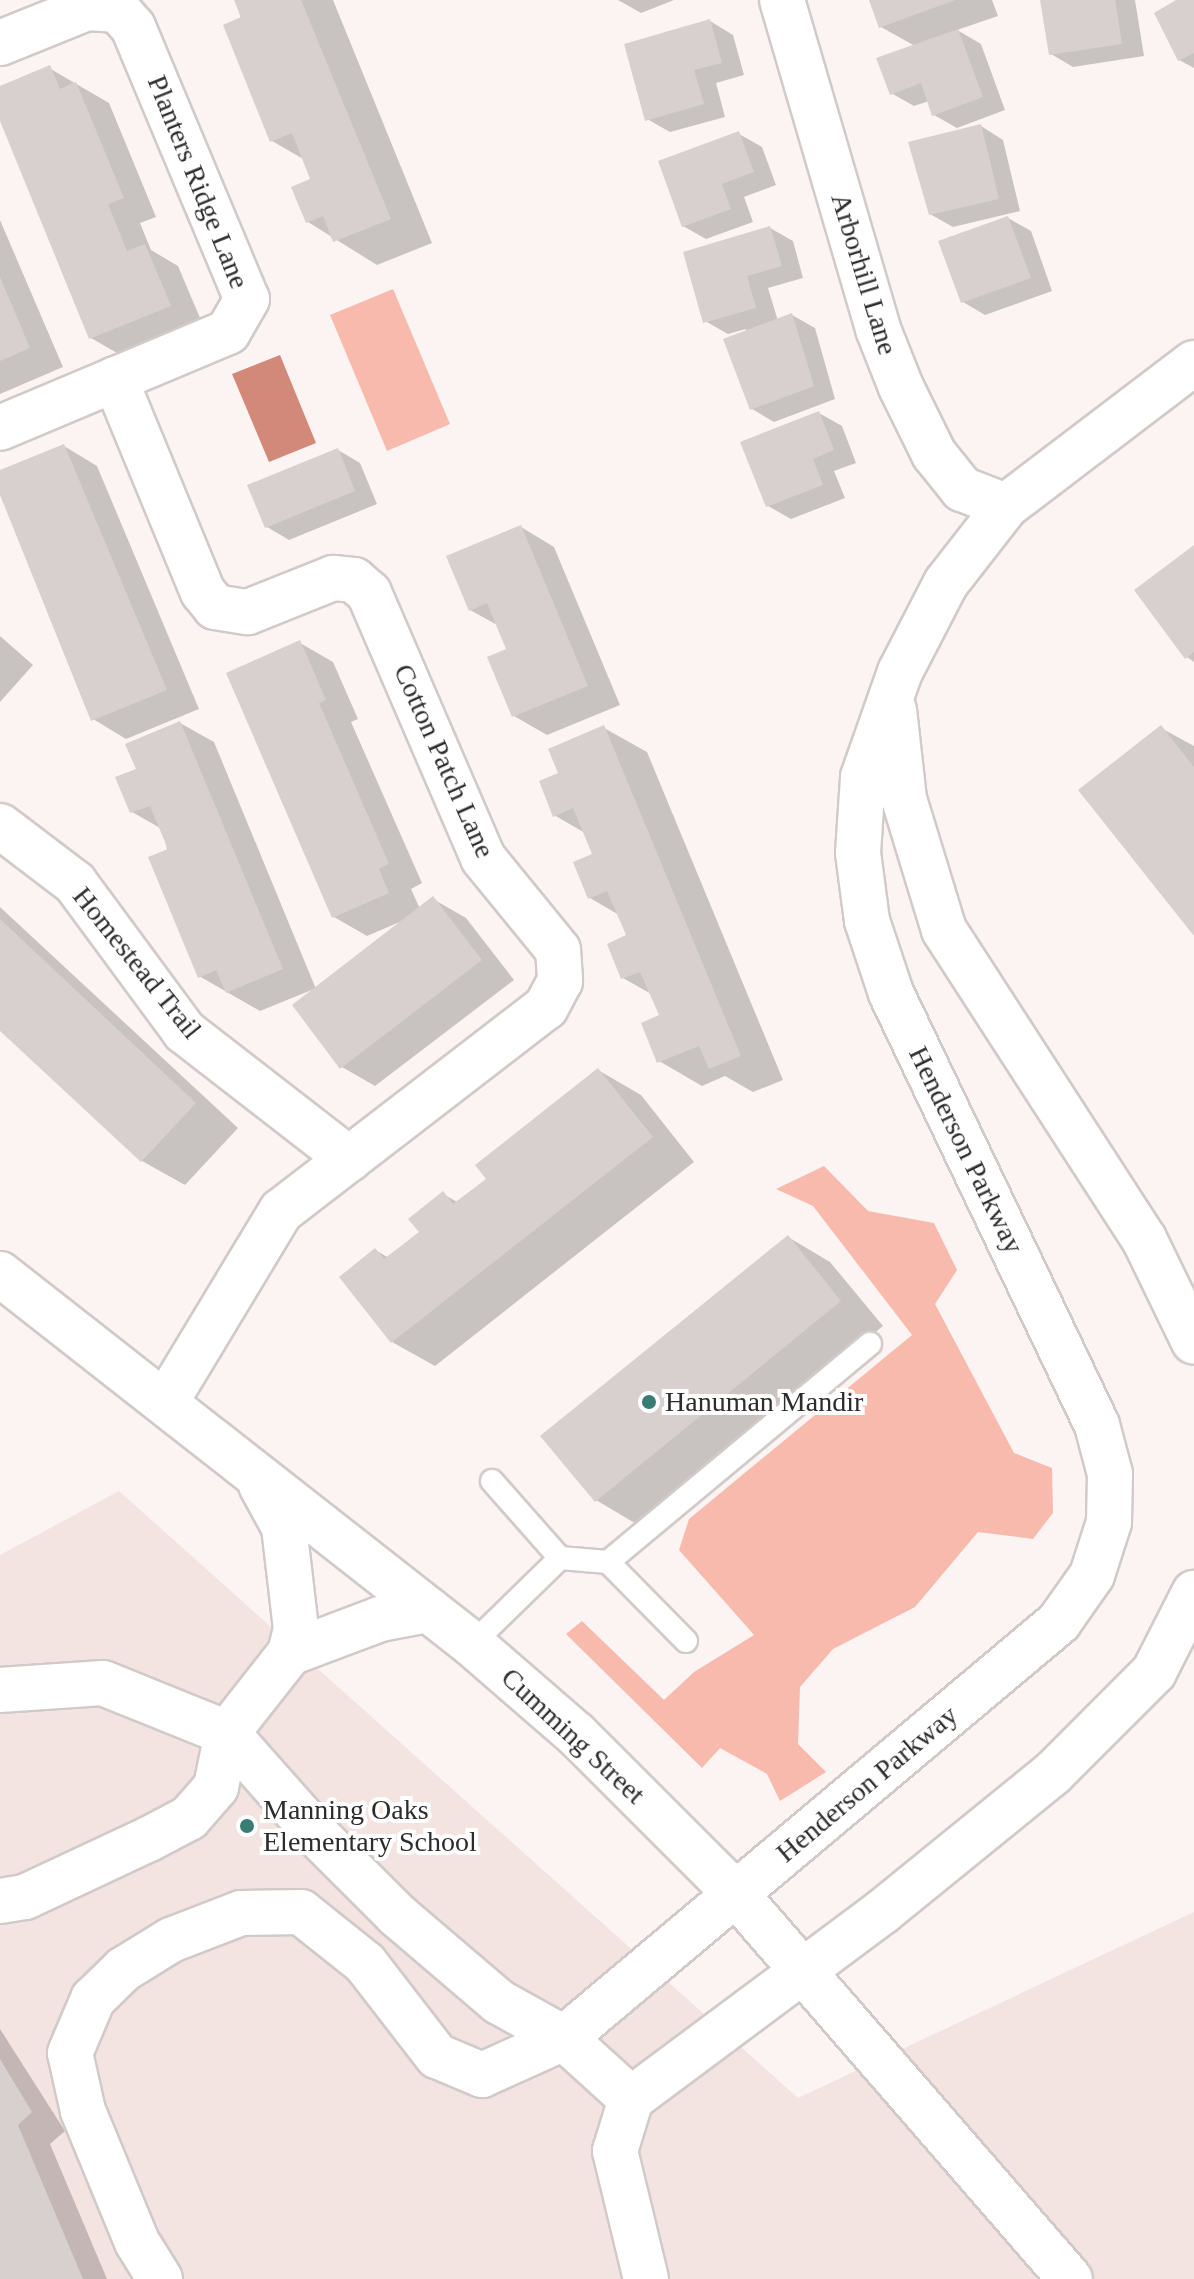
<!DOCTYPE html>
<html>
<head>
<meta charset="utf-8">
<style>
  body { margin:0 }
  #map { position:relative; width:1194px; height:2279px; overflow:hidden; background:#fbf4f2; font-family:"Times New Roman",serif }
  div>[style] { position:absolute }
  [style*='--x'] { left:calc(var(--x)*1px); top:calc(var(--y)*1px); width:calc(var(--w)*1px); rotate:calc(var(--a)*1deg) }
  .built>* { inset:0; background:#f4e4e1 }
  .green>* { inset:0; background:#f8baad }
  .water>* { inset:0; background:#d3897a }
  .shadow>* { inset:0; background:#0003 }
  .building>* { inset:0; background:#d7d0ce }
  .roads { filter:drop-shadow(2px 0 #d1cac9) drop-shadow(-2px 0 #d1cac9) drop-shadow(0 2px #d1cac9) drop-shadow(0 -2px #d1cac9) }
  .service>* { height:22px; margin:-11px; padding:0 11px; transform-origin:11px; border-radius:11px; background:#fff }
  .minor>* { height:44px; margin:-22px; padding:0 22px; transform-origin:22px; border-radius:22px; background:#fff }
  .dots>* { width:22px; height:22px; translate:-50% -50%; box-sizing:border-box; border:4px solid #fff; border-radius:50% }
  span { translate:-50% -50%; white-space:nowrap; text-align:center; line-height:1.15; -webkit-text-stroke:8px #fff; paint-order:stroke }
  .street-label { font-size:28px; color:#2e2b2b }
  .poi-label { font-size:28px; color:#2e2b2b }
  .left { translate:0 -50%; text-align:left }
</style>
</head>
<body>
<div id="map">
  <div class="built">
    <i style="clip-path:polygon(119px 1491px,798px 2098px,1194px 1912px,1194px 2279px,0 2279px,0 1555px)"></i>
  </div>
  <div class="green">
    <i style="clip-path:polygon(393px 289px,450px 424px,387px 451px,330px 315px)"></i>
    <i style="clip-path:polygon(824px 1166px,868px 1211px,934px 1223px,957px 1270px,935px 1304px,1014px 1453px,1052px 1468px,1053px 1513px,1033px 1539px,978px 1532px,915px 1607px,833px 1649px,800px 1687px,798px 1744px,826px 1772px,780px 1801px,767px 1774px,720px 1748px,702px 1768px,566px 1634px,582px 1621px,664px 1700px,694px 1672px,754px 1635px,679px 1550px,689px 1519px,912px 1335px,813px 1206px,776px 1189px)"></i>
  </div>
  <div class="water">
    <i style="clip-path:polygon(280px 355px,316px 443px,269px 462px,232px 374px)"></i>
  </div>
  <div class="shadow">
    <i style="clip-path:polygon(236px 0,333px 0,432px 243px,377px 265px,308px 222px,313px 180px,305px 160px,272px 141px)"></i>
    <i style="clip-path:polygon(618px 0,674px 0,641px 13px)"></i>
    <i style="clip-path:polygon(869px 0,992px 0,998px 16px,957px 30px,981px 44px,1005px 110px,957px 128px,934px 115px,929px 101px,914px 106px,891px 93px,915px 46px,881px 27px)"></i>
    <i style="clip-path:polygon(1042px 0,1135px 0,1144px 56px,1073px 67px,1051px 54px)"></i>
    <i style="clip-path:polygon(1178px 0,1194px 0,1194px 68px,1179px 60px)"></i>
    <i style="clip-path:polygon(710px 21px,733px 35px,744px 75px,716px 83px,725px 117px,670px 132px,647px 119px)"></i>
    <i style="clip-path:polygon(49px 68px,109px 103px,156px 217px,140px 223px,151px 250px,178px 266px,203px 325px,124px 357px,91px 338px,0 115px,0 88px)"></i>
    <i style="clip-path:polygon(981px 126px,1003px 140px,1020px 211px,953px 227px,930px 214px)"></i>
    <i style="clip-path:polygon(739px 134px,762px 147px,776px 185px,744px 197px,753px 222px,706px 239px,683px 226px)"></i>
    <i style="clip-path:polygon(1008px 218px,1031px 231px,1052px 291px,985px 315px,963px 302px)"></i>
    <i style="clip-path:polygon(0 220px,63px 367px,0 394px)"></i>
    <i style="clip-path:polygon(770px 228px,793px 241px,803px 278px,768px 288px,778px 321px,792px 315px,815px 328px,835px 399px,774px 422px,752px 409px,746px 329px,728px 334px,705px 321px)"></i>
    <i style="clip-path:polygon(819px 413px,842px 426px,856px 463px,834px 471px,845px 498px,791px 519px,768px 506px)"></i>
    <i style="clip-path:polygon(64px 446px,97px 466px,199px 709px,126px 739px,93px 719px,0 490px,0 472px)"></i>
    <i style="clip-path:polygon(338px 450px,360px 463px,377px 504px,289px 540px,267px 527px)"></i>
    <i style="clip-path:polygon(521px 527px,554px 547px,620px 705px,547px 735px,514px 716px,509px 650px,499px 626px,470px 610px)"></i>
    <i style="clip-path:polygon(1194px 548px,1194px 662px,1187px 657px)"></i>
    <i style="clip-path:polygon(0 636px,33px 665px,0 702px)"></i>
    <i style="clip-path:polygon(300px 643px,333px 662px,358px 719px,351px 722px,422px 883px,411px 889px,420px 909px,433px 899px,466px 918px,514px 980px,375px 1086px,342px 1067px,314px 989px,260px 1011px,199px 976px,162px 829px,132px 812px,139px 770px,180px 723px,214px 742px,316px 989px,402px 921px,367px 936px,334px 917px)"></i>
    <i style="clip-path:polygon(604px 728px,647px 752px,783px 1080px,753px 1092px,725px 1076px,702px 1086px,659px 1061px,662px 1016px,653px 995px,623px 978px,628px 936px,619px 915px,590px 898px,595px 855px,585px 833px,554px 815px,561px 774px)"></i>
    <i style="clip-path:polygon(1161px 728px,1194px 746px,1194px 933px)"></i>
    <i style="clip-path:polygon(0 907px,238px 1128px,185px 1185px,142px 1161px,0 1028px)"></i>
    <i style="clip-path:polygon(598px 1070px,641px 1095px,694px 1162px,435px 1366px,392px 1342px,375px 1250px,389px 1258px,422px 1233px,443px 1194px,459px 1203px,489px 1179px)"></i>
    <i style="clip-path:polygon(788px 1237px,830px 1262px,883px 1326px,638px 1525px,596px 1500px)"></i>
    <i style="clip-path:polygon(0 2029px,65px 2131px,50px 2144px,107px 2279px,0 2279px)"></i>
  </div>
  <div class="building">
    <i style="clip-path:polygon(234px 0,301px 0,391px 219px,333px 242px,323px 216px,306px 223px,291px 187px,310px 179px,292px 133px,270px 142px,223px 25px,241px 17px)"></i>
    <i style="clip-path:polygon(869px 0,955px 0,879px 28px)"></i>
    <i style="clip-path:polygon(1040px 0,1115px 0,1122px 44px,1049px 55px)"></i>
    <i style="clip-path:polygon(1176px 0,1194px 0,1194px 53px,1178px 61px,1154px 13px)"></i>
    <i style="clip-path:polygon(710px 19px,722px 63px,694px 70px,704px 104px,645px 121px,624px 44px)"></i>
    <i style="clip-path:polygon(958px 29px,983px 97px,932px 116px,921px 83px,890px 95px,876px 58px)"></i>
    <i style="clip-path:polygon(50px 65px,60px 89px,76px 82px,124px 198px,108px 204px,127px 251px,145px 244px,171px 306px,89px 339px,0 121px,0 86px)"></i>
    <i style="clip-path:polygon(981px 124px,999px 199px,929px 215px,908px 142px)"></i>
    <i style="clip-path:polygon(739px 131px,754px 172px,722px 184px,731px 209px,682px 227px,658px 161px)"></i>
    <i style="clip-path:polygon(1008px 216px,1031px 278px,961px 303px,938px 241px)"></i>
    <i style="clip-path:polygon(770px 226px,782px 266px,747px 276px,756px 308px,703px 323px,683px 252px)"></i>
    <i style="clip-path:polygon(0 277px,30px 348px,0 361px)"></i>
    <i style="clip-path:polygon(792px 313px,814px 386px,750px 410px,723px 339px)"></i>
    <i style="clip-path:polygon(819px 411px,834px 450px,813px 459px,823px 485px,766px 507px,740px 442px)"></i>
    <i style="clip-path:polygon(64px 444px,167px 690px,91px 721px,0 495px,0 470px)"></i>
    <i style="clip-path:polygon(338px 448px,355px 491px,265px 528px,247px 485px)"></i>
    <i style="clip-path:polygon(521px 525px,588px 686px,512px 717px,487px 657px,506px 649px,487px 603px,469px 611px,446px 556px)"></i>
    <i style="clip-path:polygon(1194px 545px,1194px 652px,1185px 659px,1134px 590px)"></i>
    <i style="clip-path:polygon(300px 640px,326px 700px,319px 703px,389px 864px,379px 869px,389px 893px,332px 918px,226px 673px)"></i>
    <i style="clip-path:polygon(180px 721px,283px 969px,226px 993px,216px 970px,198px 978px,148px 857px,168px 849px,150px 806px,130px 813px,115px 777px,136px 769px,125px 744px)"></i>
    <i style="clip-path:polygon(604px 725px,741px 1056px,709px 1069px,699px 1046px,657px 1063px,641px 1023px,659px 1015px,640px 972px,621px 979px,607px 944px,626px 935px,607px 891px,588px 899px,573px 862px,592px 854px,573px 808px,553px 817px,539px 781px,558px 773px,548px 749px)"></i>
    <i style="clip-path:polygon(1161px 725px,1194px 767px,1194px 936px,1078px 790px)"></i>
    <i style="clip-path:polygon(433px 896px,482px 960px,340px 1069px,292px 1005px)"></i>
    <i style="clip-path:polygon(0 919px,196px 1103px,141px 1162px,0 1031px)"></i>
    <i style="clip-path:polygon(598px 1068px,653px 1137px,391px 1343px,339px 1277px,375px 1248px,384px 1259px,419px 1232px,408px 1219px,443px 1191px,453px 1204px,486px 1179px,475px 1165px)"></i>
    <i style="clip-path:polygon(788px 1235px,841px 1301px,595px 1502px,540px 1436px)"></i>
    <i style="clip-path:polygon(0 2059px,32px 2112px,18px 2125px,83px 2279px,0 2279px)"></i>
  </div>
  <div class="roads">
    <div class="service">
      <i style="--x:492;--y:1481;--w:103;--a:48.6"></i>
      <i style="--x:608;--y:1562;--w:111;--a:45.4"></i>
      <i style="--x:472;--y:1644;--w:123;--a:-44.3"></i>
      <i style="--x:560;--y:1558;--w:48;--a:4.8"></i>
      <i style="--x:608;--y:1562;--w:341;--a:-39.8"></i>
    </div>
    <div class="minor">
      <i style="--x:782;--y:0;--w:343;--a:73.7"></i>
      <i style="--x:878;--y:329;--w:62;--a:68.4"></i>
      <i style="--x:901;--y:387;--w:75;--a:63.8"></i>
      <i style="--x:934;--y:454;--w:45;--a:51.3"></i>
      <i style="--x:962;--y:489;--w:47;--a:21.1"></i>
      <i style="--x:0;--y:43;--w:94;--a:-21.9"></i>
      <i style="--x:87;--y:8;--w:31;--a:4"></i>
      <i style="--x:118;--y:10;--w:23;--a:49"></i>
      <i style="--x:133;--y:27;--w:295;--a:67.3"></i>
      <i style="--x:247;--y:299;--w:38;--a:120"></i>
      <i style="--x:228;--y:332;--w:247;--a:157.2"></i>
      <i style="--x:115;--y:379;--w:230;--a:67.6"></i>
      <i style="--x:203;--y:592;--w:19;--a:51"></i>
      <i style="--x:215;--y:607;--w:33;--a:9"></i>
      <i style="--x:248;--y:612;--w:92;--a:-21.8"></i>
      <i style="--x:333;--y:578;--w:21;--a:5"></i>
      <i style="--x:354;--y:580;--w:20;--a:41"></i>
      <i style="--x:369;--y:593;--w:288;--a:66.7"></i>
      <i style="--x:483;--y:858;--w:119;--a:50.8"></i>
      <i style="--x:558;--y:950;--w:31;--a:86"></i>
      <i style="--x:560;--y:981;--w:30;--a:118"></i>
      <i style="--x:546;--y:1007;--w:334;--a:142.4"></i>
      <i style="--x:281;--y:1211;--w:223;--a:121.1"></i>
      <i style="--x:894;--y:710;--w:90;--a:83.6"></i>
      <i style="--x:904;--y:799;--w:137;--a:73"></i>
      <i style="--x:944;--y:930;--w:368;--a:57.1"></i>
      <i style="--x:1144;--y:1239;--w:114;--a:64.1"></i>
      <i style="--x:0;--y:826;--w:94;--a:37.2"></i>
      <i style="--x:75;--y:883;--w:184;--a:53.6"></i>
      <i style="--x:184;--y:1031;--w:209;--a:37.8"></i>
      <i style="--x:0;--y:1274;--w:600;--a:38.09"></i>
      <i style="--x:472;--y:1644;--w:138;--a:40.9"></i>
      <i style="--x:576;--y:1734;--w:225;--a:45"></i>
      <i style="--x:735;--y:1893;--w:511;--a:49.05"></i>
      <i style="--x:290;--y:1653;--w:96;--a:-20.7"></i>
      <i style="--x:380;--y:1619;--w:49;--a:-10.6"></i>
      <i style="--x:0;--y:1690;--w:103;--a:-3.9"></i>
      <i style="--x:103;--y:1683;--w:134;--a:22"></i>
      <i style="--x:227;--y:1733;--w:137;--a:48.5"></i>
      <i style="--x:318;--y:1836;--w:112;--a:45"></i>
      <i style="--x:397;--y:1915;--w:134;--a:40.5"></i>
      <i style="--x:499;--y:2002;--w:74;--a:29"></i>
      <i style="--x:564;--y:2038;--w:91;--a:42.3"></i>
      <i style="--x:0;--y:1901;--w:25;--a:-9"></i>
      <i style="--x:25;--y:1897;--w:137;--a:-25.1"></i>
      <i style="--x:149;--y:1839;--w:45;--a:-27.7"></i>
      <i style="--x:189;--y:1818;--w:41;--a:-48.9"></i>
      <i style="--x:216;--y:1787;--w:55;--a:-78.5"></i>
      <i style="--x:227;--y:1733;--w:102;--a:-51.8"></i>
      <i style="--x:290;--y:1653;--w:25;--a:-76"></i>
      <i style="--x:296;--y:1629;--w:103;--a:-96.7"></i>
      <i style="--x:284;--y:1527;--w:48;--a:-118.7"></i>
      <i style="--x:160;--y:2279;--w:44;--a:-121.9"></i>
      <i style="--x:137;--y:2242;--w:142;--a:-112.4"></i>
      <i style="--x:83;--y:2111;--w:59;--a:-102.6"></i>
      <i style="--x:70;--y:2053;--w:59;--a:-66.9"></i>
      <i style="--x:93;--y:1999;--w:43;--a:-44.1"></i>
      <i style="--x:124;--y:1969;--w:55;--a:-31.7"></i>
      <i style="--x:171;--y:1940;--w:75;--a:-21.1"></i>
      <i style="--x:241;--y:1913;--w:60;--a:-1"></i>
      <i style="--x:301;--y:1912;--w:82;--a:38.6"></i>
      <i style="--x:365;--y:1963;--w:118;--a:52.3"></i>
      <i style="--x:437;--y:2056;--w:49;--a:22.9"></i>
      <i style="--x:482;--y:2075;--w:90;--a:-24.3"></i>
      <i style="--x:564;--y:2038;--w:647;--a:-40.04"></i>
      <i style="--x:1059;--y:1622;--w:57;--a:-54.9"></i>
      <i style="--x:1092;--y:1575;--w:56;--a:-72.2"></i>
      <i style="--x:1109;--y:1522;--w:48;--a:-88.8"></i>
      <i style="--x:1110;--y:1474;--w:51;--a:-104.9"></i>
      <i style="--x:1097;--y:1425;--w:479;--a:-115.5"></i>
      <i style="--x:891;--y:993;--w:76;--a:-108.4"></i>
      <i style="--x:867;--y:921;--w:69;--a:-97.5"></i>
      <i style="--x:858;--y:853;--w:76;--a:-86.2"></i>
      <i style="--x:863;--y:777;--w:111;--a:-70.6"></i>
      <i style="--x:900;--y:672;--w:100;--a:-62.7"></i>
      <i style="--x:946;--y:583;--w:98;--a:-52.1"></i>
      <i style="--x:1006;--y:506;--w:236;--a:-37.3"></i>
      <i style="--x:646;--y:2279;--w:132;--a:-103.6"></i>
      <i style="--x:615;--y:2151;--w:54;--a:-72.9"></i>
      <i style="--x:631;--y:2099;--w:313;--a:-36.7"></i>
      <i style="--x:882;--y:1912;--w:220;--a:-39.1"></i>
      <i style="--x:1053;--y:1773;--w:143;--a:-45"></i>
      <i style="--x:1154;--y:1672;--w:89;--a:-63.1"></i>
    </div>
  </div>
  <div class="dots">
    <i style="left:649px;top:1402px;background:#377d72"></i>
    <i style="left:247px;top:1826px;background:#377d72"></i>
  </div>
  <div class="street-label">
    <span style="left:198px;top:182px;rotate:68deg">Planters Ridge Lane</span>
    <span style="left:864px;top:274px;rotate:73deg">Arborhill Lane</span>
    <span style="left:444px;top:761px;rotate:66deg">Cotton Patch Lane</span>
    <span style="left:137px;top:963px;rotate:51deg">Homestead Trail</span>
    <span style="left:966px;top:1150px;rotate:64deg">Henderson Parkway</span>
    <span style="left:573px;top:1736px;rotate:43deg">Cumming Street</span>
    <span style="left:867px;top:1784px;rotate:-40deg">Henderson Parkway</span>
  </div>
  <div class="poi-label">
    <span class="left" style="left:665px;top:1402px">Hanuman Mandir</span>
    <span class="left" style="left:263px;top:1826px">Manning Oaks<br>Elementary School</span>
  </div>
</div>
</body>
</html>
